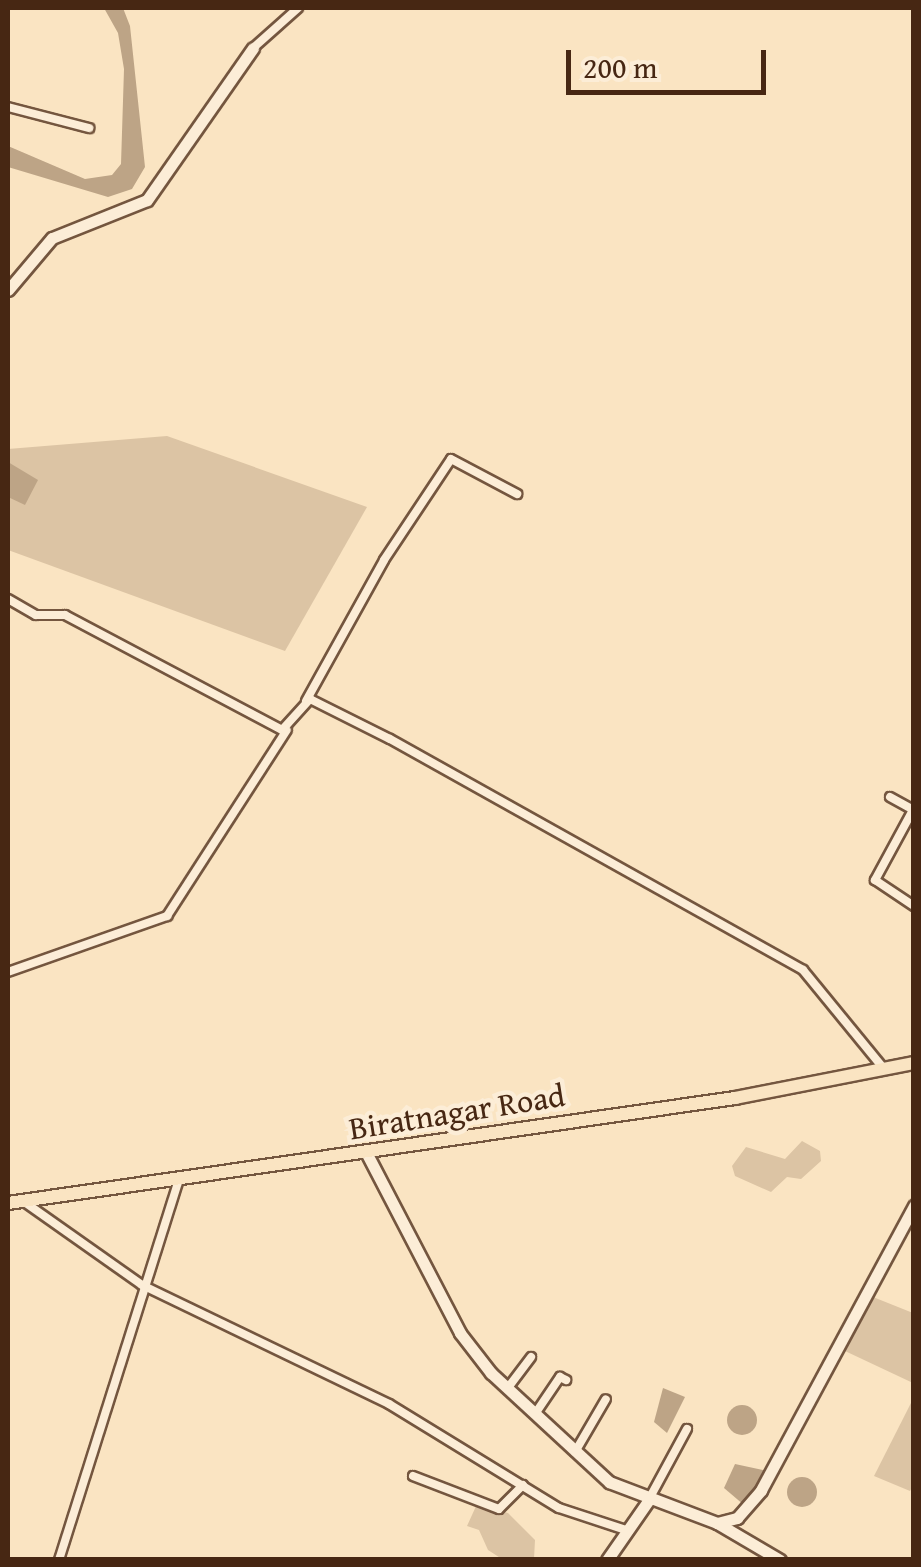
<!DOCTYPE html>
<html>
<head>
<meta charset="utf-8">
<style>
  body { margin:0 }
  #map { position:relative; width:921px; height:1567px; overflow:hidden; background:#fae4c2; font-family:"Gentium Book Plus",serif }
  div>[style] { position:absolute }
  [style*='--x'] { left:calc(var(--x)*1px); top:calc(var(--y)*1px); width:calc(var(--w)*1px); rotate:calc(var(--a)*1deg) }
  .green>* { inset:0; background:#dcc4a4 }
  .water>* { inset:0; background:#bda486 }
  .round { border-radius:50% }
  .roads { filter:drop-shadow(2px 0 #74563f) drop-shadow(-2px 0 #74563f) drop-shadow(0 2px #74563f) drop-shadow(0 -2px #74563f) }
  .street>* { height:8px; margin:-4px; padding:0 4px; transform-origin:4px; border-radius:4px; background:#fcedd7 }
  .secondary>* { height:11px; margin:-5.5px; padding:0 5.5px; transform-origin:5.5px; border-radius:5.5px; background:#fcedd7 }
  .primary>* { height:12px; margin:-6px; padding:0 6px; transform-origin:6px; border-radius:6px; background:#fae4c2 }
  span { translate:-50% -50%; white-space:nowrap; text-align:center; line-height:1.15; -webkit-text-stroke:9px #fcedd7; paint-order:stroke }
  .street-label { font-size:32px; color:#472713 }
  .frame { position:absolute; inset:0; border:10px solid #472713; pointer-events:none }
  .scale { position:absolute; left:566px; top:50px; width:200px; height:45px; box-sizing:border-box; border:5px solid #472713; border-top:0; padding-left:12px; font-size:30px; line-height:35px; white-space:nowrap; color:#472713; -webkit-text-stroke:8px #fcedd7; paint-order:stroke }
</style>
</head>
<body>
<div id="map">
  <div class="green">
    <i style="clip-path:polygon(167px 436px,367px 507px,285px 651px,8px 550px,8px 449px)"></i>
    <i style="clip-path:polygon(802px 1141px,820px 1151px,821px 1161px,801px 1179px,787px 1177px,771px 1192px,735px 1176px,732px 1166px,746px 1147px,785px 1159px)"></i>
    <i style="clip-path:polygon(873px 1297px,913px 1313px,913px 1383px,845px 1351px)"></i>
    <i style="clip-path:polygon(913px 1399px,914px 1484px,910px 1491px,874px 1476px)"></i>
    <i style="clip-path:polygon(477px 1504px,508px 1513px,535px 1540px,534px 1559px,502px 1559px,488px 1550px,479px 1530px,467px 1526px)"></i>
  </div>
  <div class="water">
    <i style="clip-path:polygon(104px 8px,123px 8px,130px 26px,145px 167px,132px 189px,108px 197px,8px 167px,8px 146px,85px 179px,112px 175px,121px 164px,124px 69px,118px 33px)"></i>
    <i style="clip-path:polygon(8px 462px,38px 480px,25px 505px,8px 497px)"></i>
    <i style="clip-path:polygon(663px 1388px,685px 1397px,667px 1433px,654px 1422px)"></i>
    <i class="round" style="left:727px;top:1405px;width:30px;height:30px"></i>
    <i style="clip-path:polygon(735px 1464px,767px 1471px,744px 1505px,724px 1488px)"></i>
    <i class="round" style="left:787px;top:1477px;width:30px;height:30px"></i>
  </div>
  <div class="roads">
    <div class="street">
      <i style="--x:253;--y:48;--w:60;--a:-41.6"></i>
      <i style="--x:8;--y:107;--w:84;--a:14.5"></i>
      <i style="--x:8;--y:599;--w:32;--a:30"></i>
      <i style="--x:36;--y:615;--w:29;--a:0"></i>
      <i style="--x:65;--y:615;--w:246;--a:27.9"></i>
      <i style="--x:282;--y:730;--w:42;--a:-47.9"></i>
      <i style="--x:310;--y:699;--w:89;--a:26.6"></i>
      <i style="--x:390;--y:739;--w:473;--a:29.2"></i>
      <i style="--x:803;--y:970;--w:128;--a:50.7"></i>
      <i style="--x:306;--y:701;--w:161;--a:-61"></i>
      <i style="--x:384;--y:560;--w:121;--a:-56.4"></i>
      <i style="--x:451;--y:459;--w:75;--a:27.9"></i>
      <i style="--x:890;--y:797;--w:26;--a:29"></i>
      <i style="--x:913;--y:810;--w:80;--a:118.5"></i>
      <i style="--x:875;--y:880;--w:47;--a:33.7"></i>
      <i style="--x:8;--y:972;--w:169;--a:-19.4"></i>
      <i style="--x:167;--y:916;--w:221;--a:-57.2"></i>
      <i style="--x:23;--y:1201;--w:146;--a:35.2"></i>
      <i style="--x:142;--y:1285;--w:274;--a:25.7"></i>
      <i style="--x:389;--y:1404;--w:199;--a:31.5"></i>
      <i style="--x:559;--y:1508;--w:74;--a:18.2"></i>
      <i style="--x:507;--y:1389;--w:40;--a:-53"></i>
      <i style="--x:535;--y:1414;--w:45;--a:-56"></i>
      <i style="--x:560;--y:1377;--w:7;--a:27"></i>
      <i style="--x:575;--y:1452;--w:61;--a:-59.7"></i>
      <i style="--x:413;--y:1476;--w:92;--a:21"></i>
      <i style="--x:499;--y:1509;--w:34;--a:-45"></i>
      <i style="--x:648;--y:1501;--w:82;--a:-61.6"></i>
      <i style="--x:59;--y:1560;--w:398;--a:-72.5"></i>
    </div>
    <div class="secondary">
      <i style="--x:8;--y:290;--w:68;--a:-49.8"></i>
      <i style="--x:52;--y:238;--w:102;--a:-21.8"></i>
      <i style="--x:147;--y:200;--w:185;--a:-55.1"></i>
      <i style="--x:367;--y:1154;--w:202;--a:62.5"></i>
      <i style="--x:460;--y:1333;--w:51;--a:52.2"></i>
      <i style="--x:491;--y:1373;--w:161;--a:42.7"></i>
      <i style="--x:609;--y:1482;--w:116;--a:20.8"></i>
      <i style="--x:717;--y:1523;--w:73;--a:30.4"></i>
      <i style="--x:717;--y:1523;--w:21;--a:-14"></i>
      <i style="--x:737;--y:1518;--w:37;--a:-49"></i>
      <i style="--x:761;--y:1490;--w:323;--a:-61.7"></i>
      <i style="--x:607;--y:1560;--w:72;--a:-55.2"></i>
    </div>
    <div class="primary">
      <i style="--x:8;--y:1203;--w:735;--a:-8.22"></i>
      <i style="--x:735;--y:1098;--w:182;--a:-11.1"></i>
    </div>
  </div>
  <div class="street-label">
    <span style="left:457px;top:1112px;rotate:-9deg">Biratnagar Road</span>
  </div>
  <div class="frame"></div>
  <div class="scale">200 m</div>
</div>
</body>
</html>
